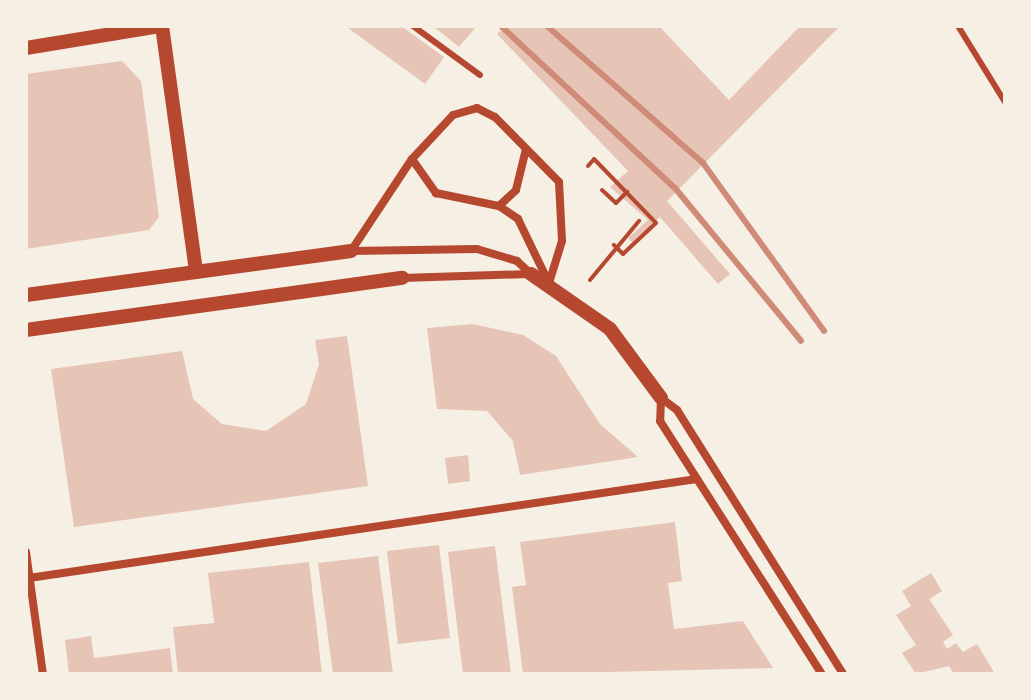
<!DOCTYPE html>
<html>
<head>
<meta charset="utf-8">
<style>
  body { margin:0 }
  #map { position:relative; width:1031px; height:700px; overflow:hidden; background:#f6efe4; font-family:"Archivo Narrow",sans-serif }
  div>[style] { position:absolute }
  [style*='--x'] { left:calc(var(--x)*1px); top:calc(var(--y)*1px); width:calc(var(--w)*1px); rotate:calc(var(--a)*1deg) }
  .building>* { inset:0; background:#e6c5b7 }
  .path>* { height:4px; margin:-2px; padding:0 2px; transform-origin:2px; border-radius:2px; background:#b5482f }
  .service>* { height:6px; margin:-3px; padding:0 3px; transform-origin:3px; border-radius:3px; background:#b5482f }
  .minor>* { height:8px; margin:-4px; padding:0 4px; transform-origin:4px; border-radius:4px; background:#b5482f }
  .tertiary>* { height:14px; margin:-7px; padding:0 7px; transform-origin:7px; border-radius:7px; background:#b5482f }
  .rail>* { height:6px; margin:-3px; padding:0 3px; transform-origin:3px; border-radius:3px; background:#cf8b77 }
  span { translate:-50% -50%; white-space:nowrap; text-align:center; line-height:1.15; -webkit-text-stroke:6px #f6efe4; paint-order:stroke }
  .frame { position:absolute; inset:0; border:28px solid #f6efe4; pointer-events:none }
</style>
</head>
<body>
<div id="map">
  <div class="building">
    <i style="clip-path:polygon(401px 26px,444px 57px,425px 84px,348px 28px)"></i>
    <i style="clip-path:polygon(433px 26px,474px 26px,476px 27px,459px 47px)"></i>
    <i style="clip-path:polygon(506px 26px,659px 26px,729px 100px,800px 26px,840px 26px,667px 201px,730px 274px,718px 284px,660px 217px,633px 243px,628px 238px,648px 220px,610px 187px,628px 171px,497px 34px)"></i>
    <i style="clip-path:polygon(122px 61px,141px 81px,159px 217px,149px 230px,26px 249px,26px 74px)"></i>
    <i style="clip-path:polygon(473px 324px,523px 335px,556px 356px,600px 424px,638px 457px,520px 475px,513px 441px,487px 411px,437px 409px,427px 328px)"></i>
    <i style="clip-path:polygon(347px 336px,368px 486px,74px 527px,51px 369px,182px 351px,193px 399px,222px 424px,266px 431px,306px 404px,319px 364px,315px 340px)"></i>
    <i style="clip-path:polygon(468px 455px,470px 481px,448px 484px,445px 458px)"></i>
    <i style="clip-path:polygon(675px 522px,682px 581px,668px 583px,674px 629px,743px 621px,773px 668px,523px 674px,512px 587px,526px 585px,520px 542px)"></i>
    <i style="clip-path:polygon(439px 545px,450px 638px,398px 644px,387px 551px)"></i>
    <i style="clip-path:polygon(495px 546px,511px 674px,463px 674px,448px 552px)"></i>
    <i style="clip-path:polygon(378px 556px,393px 674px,333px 674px,318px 563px)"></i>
    <i style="clip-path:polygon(309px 562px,322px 674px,178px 674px,173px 627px,214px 623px,208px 573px)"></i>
    <i style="clip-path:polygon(931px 573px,942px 591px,929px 599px,953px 635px,943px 642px,947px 649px,956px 643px,963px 652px,977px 644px,995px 674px,954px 674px,949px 666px,916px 674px,902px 653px,916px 645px,896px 615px,911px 606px,902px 591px)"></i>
    <i style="clip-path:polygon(91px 636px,94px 658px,170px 648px,173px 674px,69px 674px,65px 640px)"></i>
  </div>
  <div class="path">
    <i style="--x:588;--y:166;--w:9;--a:-49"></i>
    <i style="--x:594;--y:159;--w:89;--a:45.9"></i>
    <i style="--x:656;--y:223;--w:45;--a:136.8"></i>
    <i style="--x:623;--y:254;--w:13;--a:-135"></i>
    <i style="--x:602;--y:190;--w:19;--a:43"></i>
    <i style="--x:616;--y:203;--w:16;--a:-45"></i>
    <i style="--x:590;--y:280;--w:77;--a:-50.3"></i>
  </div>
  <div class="service">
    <i style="--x:413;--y:26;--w:83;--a:36.2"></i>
    <i style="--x:958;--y:26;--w:89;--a:58.3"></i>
  </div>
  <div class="minor">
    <i style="--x:412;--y:159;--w:42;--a:54.8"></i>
    <i style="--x:436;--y:193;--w:64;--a:11.7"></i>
    <i style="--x:499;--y:206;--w:23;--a:34"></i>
    <i style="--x:518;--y:219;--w:71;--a:64.2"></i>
    <i style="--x:499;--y:206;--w:23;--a:-43"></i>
    <i style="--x:516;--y:190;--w:42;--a:-76.3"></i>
    <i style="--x:351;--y:251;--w:110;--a:-56.5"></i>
    <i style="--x:412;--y:159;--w:60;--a:-47"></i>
    <i style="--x:453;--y:115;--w:25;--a:-16"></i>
    <i style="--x:477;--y:108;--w:20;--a:27"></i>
    <i style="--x:495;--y:117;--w:91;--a:45.4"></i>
    <i style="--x:559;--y:182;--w:59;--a:87.1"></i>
    <i style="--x:562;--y:241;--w:44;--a:107.2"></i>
    <i style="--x:351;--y:251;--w:126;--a:-0.9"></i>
    <i style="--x:477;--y:249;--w:42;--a:16.7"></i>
    <i style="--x:517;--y:261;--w:19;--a:43"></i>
    <i style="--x:402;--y:278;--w:128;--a:-1.8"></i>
    <i style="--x:661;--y:398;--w:20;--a:37"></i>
    <i style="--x:677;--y:410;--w:312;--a:57.8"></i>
    <i style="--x:661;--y:398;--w:23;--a:92"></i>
    <i style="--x:660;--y:421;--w:300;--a:57.4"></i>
    <i style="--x:26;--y:552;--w:123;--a:82.1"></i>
    <i style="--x:29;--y:578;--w:675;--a:-8.43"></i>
  </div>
  <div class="tertiary">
    <i style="--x:162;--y:26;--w:248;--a:82.1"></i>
    <i style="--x:26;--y:48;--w:137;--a:-9.3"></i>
    <i style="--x:531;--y:274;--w:96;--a:34.8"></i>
    <i style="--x:610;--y:329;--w:86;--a:53.5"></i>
    <i style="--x:26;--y:295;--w:328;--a:-7.7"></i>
    <i style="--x:26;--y:330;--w:380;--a:-7.9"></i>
  </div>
  <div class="rail">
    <i style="--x:501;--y:26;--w:238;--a:43"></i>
    <i style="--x:675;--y:188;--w:198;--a:50.5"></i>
    <i style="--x:547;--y:26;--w:208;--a:41.3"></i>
    <i style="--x:703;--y:163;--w:207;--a:54.2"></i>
  </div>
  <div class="frame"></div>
</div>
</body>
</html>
